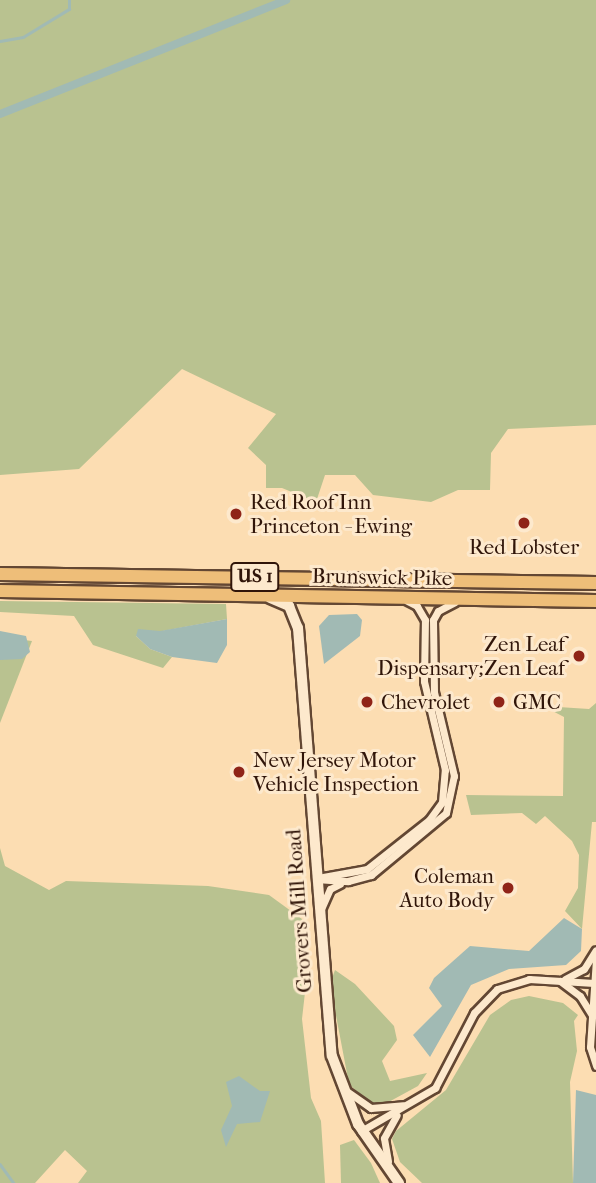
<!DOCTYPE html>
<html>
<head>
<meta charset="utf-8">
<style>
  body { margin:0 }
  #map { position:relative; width:596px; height:1183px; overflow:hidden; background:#fcddb2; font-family:"IM FELL French Canon",serif }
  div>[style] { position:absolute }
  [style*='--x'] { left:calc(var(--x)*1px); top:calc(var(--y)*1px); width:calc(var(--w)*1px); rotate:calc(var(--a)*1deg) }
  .green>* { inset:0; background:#b9c290 }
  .water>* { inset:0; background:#a1bab4 }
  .stream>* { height:2.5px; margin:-1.25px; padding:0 1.25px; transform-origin:1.25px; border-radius:1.25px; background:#a1bab4 }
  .canal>* { height:8px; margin:-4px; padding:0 4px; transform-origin:4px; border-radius:4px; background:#a1bab4 }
  .roads { filter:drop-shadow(2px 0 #634733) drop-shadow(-2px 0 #634733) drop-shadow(0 2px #634733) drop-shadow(0 -2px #634733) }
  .street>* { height:7px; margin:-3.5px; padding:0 3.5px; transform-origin:3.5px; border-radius:3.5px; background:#fde9cd }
  .secondary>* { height:10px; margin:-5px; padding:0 5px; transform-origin:5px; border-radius:5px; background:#fde9cd }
  .highway>* { height:12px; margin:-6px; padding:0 6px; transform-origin:6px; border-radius:6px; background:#eebe79 }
  .dots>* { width:19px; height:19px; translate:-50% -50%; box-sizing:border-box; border:4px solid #fde9cd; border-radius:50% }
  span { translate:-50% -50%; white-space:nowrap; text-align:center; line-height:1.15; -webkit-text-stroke:6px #fde9cd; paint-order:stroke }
  .shield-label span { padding:2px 5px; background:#fde9cd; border:2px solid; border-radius:5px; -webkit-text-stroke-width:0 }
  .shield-label { font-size:19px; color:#301509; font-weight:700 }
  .poi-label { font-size:21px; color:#301509 }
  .left { translate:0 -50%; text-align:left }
  .right { translate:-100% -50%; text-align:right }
  .street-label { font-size:21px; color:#301509 }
</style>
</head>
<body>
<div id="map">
  <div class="green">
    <i style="clip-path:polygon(0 0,596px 0,596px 425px,508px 429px,491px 453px,490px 490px,458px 490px,431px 502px,373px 495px,355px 475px,325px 475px,316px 502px,282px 488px,266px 488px,266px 465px,248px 448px,276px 414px,182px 369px,79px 469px,0 475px)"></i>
    <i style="clip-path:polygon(0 601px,226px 604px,227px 619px,136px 636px,150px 649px,172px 657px,163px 668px,93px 645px,74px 616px,0 612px)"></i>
    <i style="clip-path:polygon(0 637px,32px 641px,0 723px)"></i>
    <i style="clip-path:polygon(596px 703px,596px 822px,592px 822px,582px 929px,565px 911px,578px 888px,579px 855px,572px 841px,545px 816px,536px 824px,522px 813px,471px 815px,466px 795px,563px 796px,564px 717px,543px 706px,589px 709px)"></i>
    <i style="clip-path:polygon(0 848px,5px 866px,49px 890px,66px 881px,208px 886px,269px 895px,302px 919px,309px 957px,302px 1019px,311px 1098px,321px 1121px,325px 1183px,78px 1183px,87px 1171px,65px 1150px,35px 1183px,0 1183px)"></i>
    <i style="clip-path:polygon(335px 970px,355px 984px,394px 1026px,397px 1040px,382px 1061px,390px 1081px,427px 1073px,418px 1086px,385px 1104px,370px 1105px,349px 1084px,330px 984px)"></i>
    <i style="clip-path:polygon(529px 996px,563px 1003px,578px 1015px,574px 1021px,577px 1051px,570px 1082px,573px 1183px,422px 1183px,400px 1162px,392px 1139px,396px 1131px,446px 1090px,490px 1015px,511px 1000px)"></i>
    <i style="clip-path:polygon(354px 1140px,371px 1163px,380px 1183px,341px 1183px,340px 1145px)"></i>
  </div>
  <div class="water">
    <i style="clip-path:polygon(357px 614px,362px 620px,360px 636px,324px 664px,319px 626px,329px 615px)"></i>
    <i style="clip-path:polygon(227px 619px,227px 645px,217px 663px,172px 657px,150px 649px,136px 636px,138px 629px,160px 631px)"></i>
    <i style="clip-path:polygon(0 631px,26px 636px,30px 652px,22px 659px,0 660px)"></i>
    <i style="clip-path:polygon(564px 918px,582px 929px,581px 951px,566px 965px,509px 969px,471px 985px,430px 1057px,413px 1035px,442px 1006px,429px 988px,434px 978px,470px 946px,529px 951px)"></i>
    <i style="clip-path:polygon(239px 1076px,260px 1091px,270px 1091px,260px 1122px,237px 1124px,226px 1147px,221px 1130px,232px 1106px,226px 1082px)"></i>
    <i style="clip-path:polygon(576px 1090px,596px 1095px,596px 1183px,573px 1183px)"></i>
  </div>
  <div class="stream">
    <i style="--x:0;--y:41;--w:23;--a:-10"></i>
    <i style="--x:23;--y:37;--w:54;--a:-31.3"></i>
    <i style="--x:69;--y:9;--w:9;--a:-90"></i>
    <i style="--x:0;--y:1164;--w:24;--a:54"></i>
  </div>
  <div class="canal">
    <i style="--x:0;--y:114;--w:308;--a:-21.7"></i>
  </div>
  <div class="roads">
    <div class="street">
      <i style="--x:323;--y:877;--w:45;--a:-10.3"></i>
      <i style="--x:367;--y:869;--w:79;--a:-38.3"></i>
      <i style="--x:429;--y:820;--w:22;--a:-54"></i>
      <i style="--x:442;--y:802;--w:32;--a:-85"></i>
      <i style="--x:445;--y:770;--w:91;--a:-103.3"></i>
      <i style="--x:424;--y:681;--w:61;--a:-89.1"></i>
      <i style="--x:425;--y:620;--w:16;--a:-120"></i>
      <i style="--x:417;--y:606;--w:11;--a:-153"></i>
      <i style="--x:316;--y:879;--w:32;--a:4"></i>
      <i style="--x:348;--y:881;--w:24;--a:-15"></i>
      <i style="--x:371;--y:875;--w:97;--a:-39.6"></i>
      <i style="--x:446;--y:813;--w:38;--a:-78"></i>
      <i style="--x:454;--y:776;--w:86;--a:-103.4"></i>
      <i style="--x:434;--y:692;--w:72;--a:-90.8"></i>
      <i style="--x:433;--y:620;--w:10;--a:-61"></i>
      <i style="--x:438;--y:611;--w:19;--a:-28"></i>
      <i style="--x:321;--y:909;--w:22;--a:-66"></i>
      <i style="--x:330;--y:889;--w:11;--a:-27"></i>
      <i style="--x:596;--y:959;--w:88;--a:93.9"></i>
      <i style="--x:590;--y:1047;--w:20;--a:72"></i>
      <i style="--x:565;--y:979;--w:21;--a:-28"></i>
      <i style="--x:584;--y:969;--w:22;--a:-58"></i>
      <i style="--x:560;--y:981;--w:25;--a:37"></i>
      <i style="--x:580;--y:996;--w:22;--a:58"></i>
      <i style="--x:348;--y:1092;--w:28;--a:35"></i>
      <i style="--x:371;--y:1108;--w:32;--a:-5"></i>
      <i style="--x:361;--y:1131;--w:86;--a:-30.2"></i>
      <i style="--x:435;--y:1088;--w:85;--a:-62.5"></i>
      <i style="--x:474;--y:1013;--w:33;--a:-46"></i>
      <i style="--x:497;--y:989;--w:34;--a:-17"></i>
      <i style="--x:529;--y:979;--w:65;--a:3.5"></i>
      <i style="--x:388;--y:1161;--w:23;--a:-100"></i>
      <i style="--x:384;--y:1138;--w:26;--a:-61"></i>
    </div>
    <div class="secondary">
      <i style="--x:270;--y:598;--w:21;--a:23"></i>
      <i style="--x:289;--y:606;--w:24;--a:68"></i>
      <i style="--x:298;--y:628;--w:429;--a:85.5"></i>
      <i style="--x:332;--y:1056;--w:73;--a:69.1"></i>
      <i style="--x:358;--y:1124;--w:72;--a:55.2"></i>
    </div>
    <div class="highway">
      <i style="--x:0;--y:574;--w:596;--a:0.87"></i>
      <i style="--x:0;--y:591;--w:596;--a:0.96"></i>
    </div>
  </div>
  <div class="dots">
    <i style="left:236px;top:514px;background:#8f2418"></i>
    <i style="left:524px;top:523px;background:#8f2418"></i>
    <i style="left:579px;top:656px;background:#8f2418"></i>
    <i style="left:367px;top:702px;background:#8f2418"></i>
    <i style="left:499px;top:702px;background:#8f2418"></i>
    <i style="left:239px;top:772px;background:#8f2418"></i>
    <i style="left:508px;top:888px;background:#8f2418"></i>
  </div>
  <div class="shield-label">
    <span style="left:255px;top:577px">US 1</span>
  </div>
  <div class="poi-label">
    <span class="left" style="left:250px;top:514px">Red Roof Inn<br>Princeton - Ewing</span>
    <span style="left:524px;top:547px">Red Lobster</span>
    <span class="right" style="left:565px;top:656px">Zen Leaf<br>Dispensary;Zen Leaf</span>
    <span class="left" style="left:381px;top:702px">Chevrolet</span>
    <span class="left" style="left:513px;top:702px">GMC</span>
    <span class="left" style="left:253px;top:772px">New Jersey Motor<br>Vehicle Inspection</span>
    <span class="right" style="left:494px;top:888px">Coleman<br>Auto Body</span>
  </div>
  <div class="street-label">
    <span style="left:382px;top:577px;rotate:1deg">Brunswick Pike</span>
    <span style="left:299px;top:911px;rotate:-94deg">Grovers Mill Road</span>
  </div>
</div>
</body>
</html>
